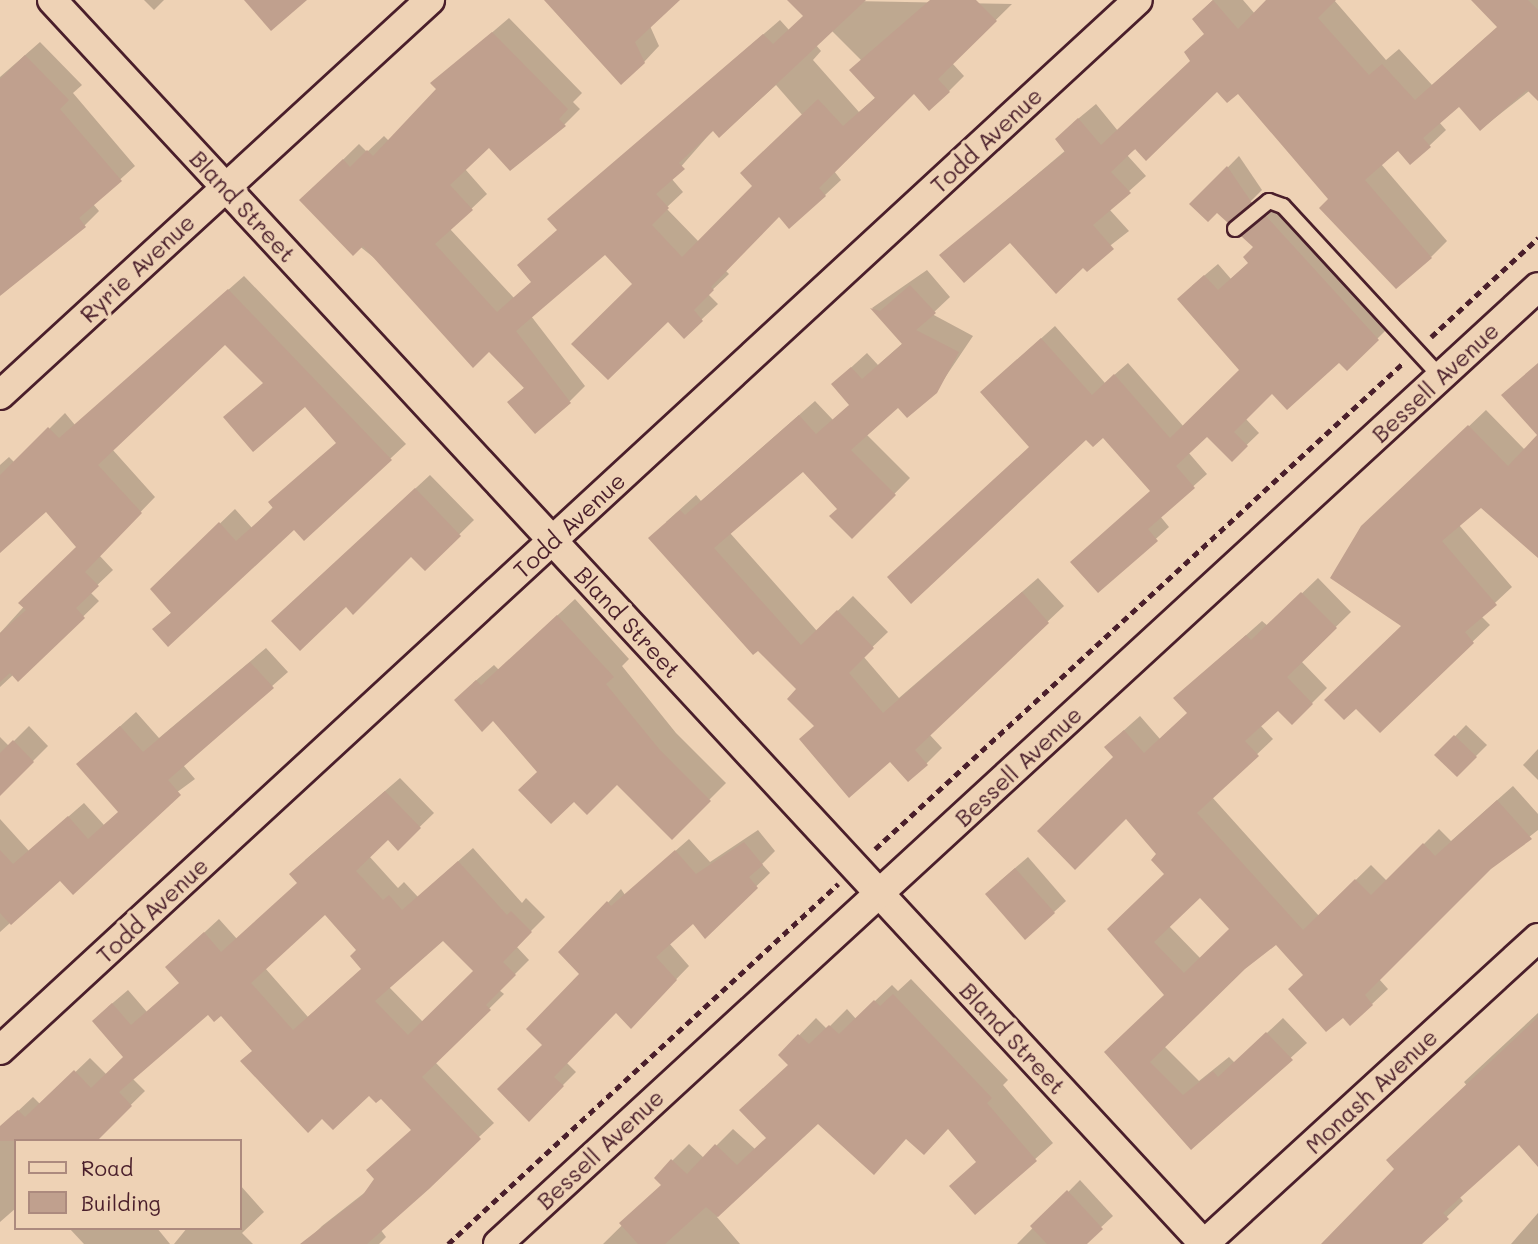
<!DOCTYPE html>
<html>
<head>
<meta charset="utf-8">
<style>
  body { margin:0 }
  #map { position:relative; width:1538px; height:1244px; overflow:hidden; background:#eed2b5; font-family:Mali,sans-serif }
  div>[style] { position:absolute }
  [style*='--x'] { left:calc(var(--x)*1px); top:calc(var(--y)*1px); width:calc(var(--w)*1px); rotate:calc(var(--a)*1deg) }
  .shadow>* { inset:0; background:#0003 }
  .building>* { inset:0; background:#c0a08e }
  .path>* { height:4.5px; margin-top:-2.25px; transform-origin:0; background:repeating-linear-gradient(90deg,#4a1f2b 0 7px,transparent 0 12px) }
  .roads { filter:drop-shadow(2px 0 #4a1f2b) drop-shadow(-2px 0 #4a1f2b) drop-shadow(0 2px #4a1f2b) drop-shadow(0 -2px #4a1f2b) }
  .lane>* { height:14px; margin:-7px; padding:0 7px; transform-origin:7px; border-radius:7px; background:#eed2b5 }
  .street>* { height:28px; margin:-14px; padding:0 14px; transform-origin:14px; border-radius:14px; background:#eed2b5 }
  span { translate:-50% -50%; white-space:nowrap; text-align:center; line-height:1.15; -webkit-text-stroke:7px #eed2b5; paint-order:stroke }
  .street-label { font-size:23px; color:#4a1f2b }
  .legend { position:absolute; left:14px; top:1139px; width:228px; height:91px; box-sizing:border-box; background:#eed2b5; border:2px solid #ac8a7e; margin:0; padding:9px 12px; list-style:none; font-size:21px; color:#4a1f2b }
  .legend li { display:flex; align-items:center; gap:14px; height:35px }
  .legend b { width:35px; border:2px solid #ac8a7e }
</style>
</head>
<body>
<div id="map">
  <div class="shadow">
    <i style="clip-path:polygon(144px 0,164px 0,154px 10px)"></i>
    <i style="clip-path:polygon(547px 0,677px 0,650px 26px,659px 46px,644px 62px)"></i>
    <i style="clip-path:polygon(evenodd,800px 0,1012px 4px,952px 63px,964px 76px,949px 91px,914px 92px,834px 171px,841px 180px,825px 195px,789px 226px,779px 215px,725px 270px,729px 274px,708px 294px,718px 304px,684px 336px,605px 252px,531px 316px,585px 386px,570px 401px,509px 402px,525px 387px,489px 350px,302px 200px,359px 144px,367px 152px,384px 136px,389px 141px,438px 89px,433px 83px,509px 18px,582px 93px,573px 102px,580px 109px,564px 125px,490px 145px,465px 169px,487px 194px,450px 229px,514px 298px,533px 281px,558px 229px,549px 219px,780px 20px,789px 30px,805px 16px,800px 0,830px 29px,862px 61px,876px 97px,859px 112px,813px 60px,821px 51px,815px 44px,830px 29px,800px 0,776px 85px,804px 117px,754px 186px,699px 242px,666px 208px,683px 192px,671px 178px,714px 129px,720px 136px,776px 85px)"></i>
    <i style="clip-path:polygon(1213px 0,1243px 0,1255px 14px,1268px 0,1334px 0,1386px 60px,1399px 49px,1432px 85px,1499px 26px,1485px 0,1538px 0,1538px 84px,1481px 129px,1459px 104px,1439px 122px,1446px 130px,1429px 146px,1398px 148px,1381px 164px,1447px 241px,1431px 257px,1331px 199px,1238px 91px,1217px 90px,1127px 155px,1146px 176px,1109px 209px,1129px 231px,1084px 266px,1011px 240px,942px 255px,1066px 150px,1073px 123px,1096px 104px,1118px 131px,1192px 60px,1206px 33px,1194px 19px)"></i>
    <i style="clip-path:polygon(40px 42px,82px 85px,73px 93px,135px 166px,93px 204px,99px 211px,85px 225px,0 295px,0 77px)"></i>
    <i style="clip-path:polygon(1239px 156px,1262px 190px,1251px 201px,1217px 211px,1192px 204px)"></i>
    <i style="clip-path:polygon(1279px 205px,1390px 326px,1347px 369px,1339px 360px,1272px 392px,1245px 418px,1259px 433px,1232px 459px,1207px 434px,1188px 452px,1207px 474px,1160px 516px,1169px 527px,1098px 591px,1151px 490px,1103px 436px,1031px 447px,995px 380px,1055px 326px,1105px 383px,1128px 363px,1184px 427px,1242px 370px,1192px 286px,1218px 264px,1231px 279px,1250px 262px,1255px 247px,1244px 236px)"></i>
    <i style="clip-path:polygon(927px 270px,950px 297px,932px 314px,973px 336px,938px 388px,899px 405px,866px 434px,910px 478px,852px 537px,839px 509px,804px 469px,730px 533px,817px 631px,853px 596px,888px 632px,863px 656px,899px 698px,1038px 578px,1064px 606px,929px 734px,942px 748px,926px 764px,891px 760px,815px 725px,798px 689px,666px 522px,696px 495px,701px 501px,815px 401px,833px 420px,851px 404px,833px 384px,867px 353px,878px 365px,903px 343px,872px 308px)"></i>
    <i style="clip-path:polygon(244px 276px,406px 444px,304px 539px,294px 528px,155px 629px,172px 612px,152px 589px,235px 509px,252px 528px,338px 442px,305px 405px,264px 382px,225px 343px,112px 449px,155px 497px,99px 555px,113px 570px,90px 592px,99px 601px,18px 680px,14px 674px,0 687px,0 633px,78px 547px,46px 510px,0 551px,0 465px,9px 457px,15px 463px,65px 413px,75px 425px)"></i>
    <i style="clip-path:polygon(1486px 410px,1525px 450px,1538px 437px,1538px 555px,1482px 506px,1459px 525px,1512px 587px,1481px 616px,1490px 625px,1380px 730px,1404px 625px,1381px 510px)"></i>
    <i style="clip-path:polygon(430px 475px,474px 520px,425px 568px,412px 554px,346px 605px,287px 607px)"></i>
    <i style="clip-path:polygon(evenodd,1318px 578px,1351px 612px,1301px 661px,1327px 688px,1292px 723px,1278px 708px,1260px 725px,1273px 739px,1212px 797px,1319px 916px,1371px 865px,1387px 881px,1439px 829px,1451px 841px,1513px 786px,1538px 814px,1538px 830px,1490px 868px,1379px 979px,1388px 989px,1372px 1004px,1305px 974px,1276px 943px,1244px 968px,1164px 1046px,1199px 1081px,1229px 1057px,1235px 1063px,1283px 1018px,1307px 1043px,1191px 1148px,1107px 1052px,1166px 995px,1110px 929px,1166px 874px,1115px 757px,1122px 732px,1140px 716px,1160px 739px,1189px 712px,1175px 698px,1262px 621px,1268px 626px,1318px 578px,1200px 895px,1231px 929px,1201px 959px,1168px 925px,1200px 895px)"></i>
    <i style="clip-path:polygon(575px 599px,629px 659px,622px 666px,676px 733px,726px 783px,672px 837px,617px 783px,539px 771px,473px 683px,494px 665px,499px 670px)"></i>
    <i style="clip-path:polygon(266px 648px,288px 672px,183px 765px,195px 779px,60px 878px,0 932px,0 819px,29px 851px,84px 803px,104px 825px,120px 811px,78px 764px,136px 712px,159px 738px)"></i>
    <i style="clip-path:polygon(1466px 725px,1487px 745px,1457px 775px,1437px 755px)"></i>
    <i style="clip-path:polygon(29px 726px,48px 746px,0 794px,0 737px,9px 746px)"></i>
    <i style="clip-path:polygon(1538px 749px,1538px 780px,1523px 765px)"></i>
    <i style="clip-path:polygon(evenodd,400px 778px,434px 813px,398px 848px,388px 837px,369px 856px,398px 888px,404px 882px,418px 897px,473px 848px,522px 903px,526px 898px,545px 917px,516px 946px,529px 960px,499px 990px,504px 994px,435px 1062px,494px 1123px,380px 1229px,386px 1237px,379px 1244px,311px 1244px,308px 1240px,322px 1226px,368px 1190px,412px 1129px,381px 1096px,253px 1050px,221px 1014px,208px 1012px,132px 1078px,145px 1091px,94px 1141px,16px 1141px,16px 1208px,0 1222px,0 1128px,33px 1097px,41px 1105px,90px 1058px,107px 1075px,125px 1057px,108px 1007px,128px 990px,147px 1012px,181px 982px,182px 953px,219px 919px,237px 939px,298px 883px,305px 860px,400px 778px,326px 913px,358px 949px,363px 968px,308px 1017px,265px 968px,326px 913px,400px 778px,444px 939px,475px 971px,423px 1022px,389px 987px,444px 939px)"></i>
    <i style="clip-path:polygon(758px 830px,775px 851px,762px 864px,770px 873px,705px 936px,693px 922px,669px 943px,689px 966px,631px 1026px,616px 1011px,566px 1062px,576px 1072px,529px 1119px,544px 1045px,582px 974px,561px 952px,621px 889px,625px 895px,689px 839px,710px 862px)"></i>
    <i style="clip-path:polygon(1028px 857px,1066px 901px,1054px 912px,999px 882px)"></i>
    <i style="clip-path:polygon(911px 979px,1008px 1080px,1003px 1085px,1053px 1143px,975px 1213px,978px 1161px,949px 1127px,907px 1137px,818px 1121px,717px 1217px,740px 1244px,603px 1244px,664px 1184px,672px 1161px,689px 1144px,704px 1158px,733px 1129px,755px 1149px,767px 1138px,789px 1064px,780px 1055px,816px 1018px,827px 1029px,847px 1009px,856px 1019px,892px 985px,898px 991px)"></i>
    <i style="clip-path:polygon(1538px 1013px,1538px 1165px,1519px 1143px,1459px 1196px,1463px 1201px,1419px 1244px,1333px 1244px,1469px 1088px,1464px 1082px)"></i>
    <i style="clip-path:polygon(1080px 1180px,1113px 1216px,1083px 1244px,1017px 1244px)"></i>
    <i style="clip-path:polygon(240px 1185px,264px 1212px,242px 1233px,253px 1244px,174px 1244px,187px 1228px,240px 1228px)"></i>
    <i style="clip-path:polygon(1538px 1213px,1538px 1244px,1511px 1244px)"></i>
    <i style="clip-path:polygon(69px 1228px,157px 1228px,170px 1244px,84px 1244px)"></i>
  </div>
  <div class="building">
    <i style="clip-path:polygon(244px 0,307px 0,271px 31px)"></i>
    <i style="clip-path:polygon(544px 0,680px 0,635px 42px,645px 63px,621px 85px)"></i>
    <i style="clip-path:polygon(787px 0,866px 0,719px 138px,713px 131px,679px 163px,685px 169px,656px 194px,669px 208px,652px 225px,682px 257px,752px 186px,740px 173px,818px 99px,843px 126px,875px 98px,849px 70px,930px 0,976px 0,997px 21px,938px 79px,950px 92px,929px 111px,914px 94px,819px 188px,826px 196px,789px 229px,779px 217px,711px 287px,714px 290px,694px 310px,703px 321px,684px 339px,668px 322px,608px 380px,571px 344px,632px 284px,605px 255px,516px 331px,571px 403px,535px 434px,507px 402px,524px 388px,489px 352px,473px 368px,363px 246px,353px 256px,299px 200px,343px 159px,350px 167px,367px 150px,373px 156px,436px 89px,430px 83px,492px 32px,568px 109px,559px 119px,566px 126px,510px 171px,489px 148px,450px 185px,473px 210px,435px 244px,497px 312px,531px 282px,517px 265px,557px 230px,547px 219px,763px 34px,773px 44px,803px 16px)"></i>
    <i style="clip-path:polygon(1213px 0,1238px 29px,1266px 0,1336px 0,1318px 18px,1369px 75px,1382px 64px,1415px 100px,1497px 27px,1471px 0,1528px 0,1538px 10px,1538px 101px,1527px 90px,1480px 131px,1459px 107px,1423px 138px,1431px 147px,1410px 165px,1398px 151px,1365px 180px,1432px 258px,1396px 289px,1319px 208px,1328px 199px,1238px 94px,1227px 103px,1217px 92px,1146px 161px,1135px 149px,1111px 172px,1131px 193px,1093px 225px,1114px 249px,1087px 272px,1083px 268px,1056px 294px,1010px 243px,964px 283px,939px 255px,1065px 152px,1055px 139px,1078px 118px,1101px 145px,1190px 61px,1184px 52px,1204px 34px,1192px 19px)"></i>
    <i style="clip-path:polygon(25px 55px,69px 100px,60px 109px,122px 181px,79px 218px,86px 227px,0 296px,0 79px)"></i>
    <i style="clip-path:polygon(1227px 166px,1252px 203px,1228px 223px,1217px 213px,1208px 222px,1189px 204px)"></i>
    <i style="clip-path:polygon(1266px 216px,1379px 340px,1347px 371px,1339px 363px,1287px 410px,1272px 394px,1234px 432px,1248px 446px,1232px 462px,1207px 437px,1176px 466px,1195px 488px,1148px 529px,1158px 541px,1098px 593px,1070px 562px,1150px 491px,1103px 438px,1093px 447px,1086px 440px,911px 604px,887px 577px,1029px 447px,980px 392px,1041px 338px,1092px 395px,1114px 374px,1170px 438px,1239px 370px,1177px 299px,1204px 275px,1218px 290px,1248px 263px,1243px 257px,1253px 247px,1241px 236px)"></i>
    <i style="clip-path:polygon(910px 285px,936px 313px,916px 330px,959px 352px,937px 393px,907px 418px,898px 408px,851px 450px,896px 495px,852px 539px,829px 516px,837px 509px,803px 472px,714px 548px,801px 645px,837px 610px,874px 648px,849px 673px,883px 713px,1022px 592px,1049px 623px,915px 750px,928px 765px,908px 782px,890px 762px,849px 798px,799px 739px,814px 726px,787px 699px,796px 689px,758px 651px,753px 655px,648px 538px,680px 510px,685px 515px,799px 415px,816px 434px,849px 405px,831px 384px,851px 367px,862px 379px,902px 344px,870px 308px,880px 311px)"></i>
    <i style="clip-path:polygon(228px 289px,392px 460px,304px 541px,294px 530px,168px 647px,152px 629px,171px 613px,150px 589px,219px 522px,236px 541px,273px 508px,268px 502px,336px 443px,305px 407px,253px 452px,223px 417px,263px 383px,225px 345px,98px 465px,142px 513px,85px 572px,99px 586px,76px 608px,85px 618px,18px 682px,10px 673px,0 682px,0 633px,26px 610px,18px 603px,76px 547px,46px 512px,0 553px,0 475px,48px 427px,59px 438px)"></i>
    <i style="clip-path:polygon(1538px 363px,1538px 558px,1481px 508px,1442px 541px,1497px 605px,1465px 632px,1474px 643px,1380px 733px,1356px 709px,1344px 720px,1324px 700px,1401px 626px,1330px 578px,1361px 526px,1468px 425px,1508px 466px,1537px 435px,1501px 395px)"></i>
    <i style="clip-path:polygon(415px 488px,461px 536px,425px 571px,411px 557px,353px 615px,346px 607px,300px 651px,271px 621px)"></i>
    <i style="clip-path:polygon(evenodd,1301px 592px,1337px 628px,1287px 677px,1313px 704px,1292px 725px,1278px 711px,1245px 741px,1259px 756px,1197px 813px,1303px 930px,1355px 879px,1371px 895px,1423px 843px,1435px 856px,1497px 800px,1532px 839px,1491px 869px,1365px 995px,1373px 1005px,1350px 1026px,1343px 1018px,1326px 1032px,1288px 989px,1303px 975px,1276px 945px,1245px 969px,1150px 1062px,1183px 1095px,1213px 1071px,1218px 1077px,1266px 1032px,1293px 1060px,1191px 1150px,1104px 1052px,1164px 995px,1107px 929px,1164px 874px,1151px 860px,1156px 854px,1126px 819px,1075px 870px,1037px 831px,1113px 757px,1104px 747px,1124px 730px,1144px 753px,1187px 713px,1173px 698px,1246px 635px,1251px 640px,1301px 592px,1200px 898px,1229px 929px,1184px 973px,1154px 942px,1200px 898px)"></i>
    <i style="clip-path:polygon(557px 615px,614px 677px,606px 684px,660px 750px,711px 801px,672px 840px,617px 785px,587px 815px,574px 802px,551px 824px,518px 790px,537px 772px,493px 721px,482px 732px,454px 700px,476px 680px,481px 685px)"></i>
    <i style="clip-path:polygon(250px 662px,274px 688px,168px 780px,181px 795px,73px 895px,60px 881px,11px 925px,0 913px,0 850px,13px 864px,68px 816px,88px 839px,118px 812px,76px 764px,120px 726px,143px 752px)"></i>
    <i style="clip-path:polygon(1454px 735px,1477px 757px,1457px 777px,1434px 755px)"></i>
    <i style="clip-path:polygon(13px 740px,34px 762px,0 796px,0 753px)"></i>
    <i style="clip-path:polygon(evenodd,385px 791px,421px 828px,398px 851px,388px 840px,356px 871px,383px 900px,389px 895px,402px 910px,458px 861px,507px 915px,511px 911px,532px 932px,503px 962px,516px 975px,486px 1005px,491px 1010px,422px 1077px,481px 1139px,429px 1189px,367px 1244px,300px 1244px,362px 1196px,374px 1179px,366px 1170px,411px 1130px,381px 1099px,376px 1103px,369px 1096px,333px 1130px,322px 1119px,308px 1133px,240px 1061px,252px 1051px,221px 1016px,214px 1022px,208px 1015px,119px 1092px,132px 1106px,97px 1141px,0 1141px,0 1126px,18px 1110px,25px 1117px,74px 1070px,91px 1088px,123px 1057px,92px 1021px,112px 1003px,131px 1025px,179px 983px,165px 967px,204px 932px,221px 952px,297px 883px,289px 874px,385px 791px,325px 915px,356px 950px,350px 956px,361px 969px,293px 1030px,251px 983px,325px 915px,385px 791px,443px 941px,473px 971px,408px 1035px,375px 1001px,443px 941px)"></i>
    <i style="clip-path:polygon(744px 842px,763px 865px,749px 877px,758px 888px,705px 939px,693px 924px,656px 957px,677px 980px,631px 1029px,616px 1013px,554px 1077px,564px 1086px,529px 1122px,497px 1089px,542px 1045px,526px 1029px,579px 974px,558px 952px,607px 901px,611px 906px,675px 850px,696px 874px)"></i>
    <i style="clip-path:polygon(1015px 868px,1055px 913px,1025px 940px,985px 894px)"></i>
    <i style="clip-path:polygon(893px 994px,992px 1098px,987px 1103px,1037px 1161px,975px 1215px,949px 1186px,976px 1162px,948px 1129px,924px 1155px,906px 1139px,874px 1175px,818px 1124px,718px 1217px,706px 1207px,665px 1244px,638px 1244px,619px 1223px,661px 1185px,654px 1178px,671px 1159px,687px 1174px,715px 1144px,737px 1165px,766px 1138px,739px 1110px,788px 1065px,778px 1055px,798px 1034px,809px 1044px,829px 1025px,839px 1034px,874px 1000px,880px 1006px)"></i>
    <i style="clip-path:polygon(1538px 1017px,1538px 1167px,1519px 1145px,1443px 1213px,1449px 1219px,1422px 1244px,1321px 1244px,1394px 1169px,1386px 1160px)"></i>
    <i style="clip-path:polygon(1067px 1190px,1103px 1229px,1087px 1244px,1047px 1244px,1030px 1226px)"></i>
  </div>
  <div class="path">
    <i style="--x:1431;--y:337;--w:146;--a:-42.8"></i>
    <i style="--x:875;--y:849;--w:719;--a:-42.63"></i>
    <i style="--x:448;--y:1244;--w:531;--a:-42.71"></i>
  </div>
  <div class="roads">
    <div class="lane">
      <i style="--x:1235;--y:229;--w:44;--a:-39.5"></i>
      <i style="--x:1269;--y:201;--w:15;--a:20"></i>
      <i style="--x:1283;--y:206;--w:233;--a:47.3"></i>
    </div>
    <div class="street">
      <i style="--x:52;--y:0;--w:1695;--a:47.2"></i>
      <i style="--x:0;--y:395;--w:584;--a:-42.57"></i>
      <i style="--x:0;--y:1050;--w:1548;--a:-42.7"></i>
      <i style="--x:498;--y:1244;--w:1413;--a:-42.62"></i>
      <i style="--x:1204;--y:1244;--w:453;--a:-42.5"></i>
    </div>
  </div>
  <div class="street-label">
    <span style="left:986px;top:140px;rotate:-43deg">Todd Avenue</span>
    <span style="left:243px;top:206px;rotate:47deg">Bland Street</span>
    <span style="left:137px;top:268px;rotate:-43deg">Ryrie Avenue</span>
    <span style="left:1435px;top:382px;rotate:-43deg">Bessell Avenue</span>
    <span style="left:569px;top:525px;rotate:-43deg">Todd Avenue</span>
    <span style="left:628px;top:622px;rotate:47deg">Bland Street</span>
    <span style="left:1018px;top:766px;rotate:-43deg">Bessell Avenue</span>
    <span style="left:152px;top:910px;rotate:-43deg">Todd Avenue</span>
    <span style="left:1013px;top:1038px;rotate:47deg">Bland Street</span>
    <span style="left:1371px;top:1091px;rotate:-43deg">Monash Avenue</span>
    <span style="left:600px;top:1149px;rotate:-43deg">Bessell Avenue</span>
  </div>
  <ul class="legend">
  <li><b style="height:9px;background:#eed2b5"></b>Road</li>
  <li><b style="height:19px;background:#c0a08e"></b>Building</li>
  </ul>
</div>
</body>
</html>
